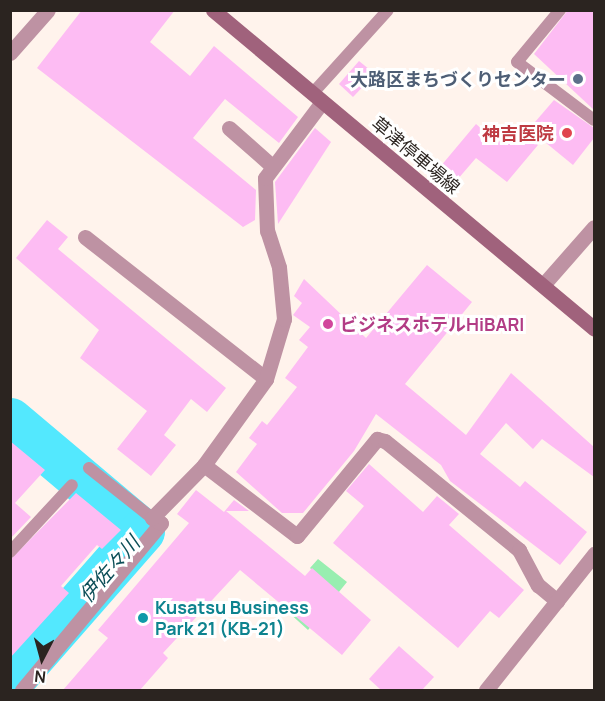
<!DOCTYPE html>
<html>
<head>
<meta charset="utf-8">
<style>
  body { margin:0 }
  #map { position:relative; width:605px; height:701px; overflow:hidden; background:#fff3ec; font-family:Manrope,"Noto Sans JP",sans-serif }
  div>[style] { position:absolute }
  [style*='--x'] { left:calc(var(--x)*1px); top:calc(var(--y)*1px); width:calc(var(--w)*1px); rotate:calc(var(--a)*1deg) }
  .green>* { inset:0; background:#98eeb0 }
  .river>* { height:45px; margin:-22.5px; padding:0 22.5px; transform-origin:22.5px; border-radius:22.5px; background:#53e8fe }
  .building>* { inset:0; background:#fdbcf3 }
  .service>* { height:12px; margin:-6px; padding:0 6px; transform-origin:6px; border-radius:6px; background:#be92a3 }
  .minor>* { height:15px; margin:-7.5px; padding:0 7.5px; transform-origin:7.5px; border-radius:7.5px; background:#be92a3 }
  .tertiary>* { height:15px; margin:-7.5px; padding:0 7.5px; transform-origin:7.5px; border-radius:7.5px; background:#be92a3 }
  .secondary>* { height:15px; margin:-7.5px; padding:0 7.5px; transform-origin:7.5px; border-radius:7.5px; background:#a0627c }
  .dots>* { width:16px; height:16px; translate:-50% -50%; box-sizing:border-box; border:3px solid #fff; border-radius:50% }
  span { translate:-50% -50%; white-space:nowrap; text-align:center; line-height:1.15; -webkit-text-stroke:6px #fff; paint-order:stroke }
  .service-label { font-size:18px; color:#4e5e75; font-weight:700 }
  .right { translate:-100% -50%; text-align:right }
  .health-label { font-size:18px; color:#be3a42; font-weight:700 }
  .street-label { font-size:18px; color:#2b2420 }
  .hotel-label { font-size:18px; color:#b23c85; font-weight:700 }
  .left { translate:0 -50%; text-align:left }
  .culture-label { font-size:18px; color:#0d838f; font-weight:700 }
  .water-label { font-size:20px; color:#0d4f58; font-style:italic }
  .frame { position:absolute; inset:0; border:12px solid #2b2420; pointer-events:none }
  .north { position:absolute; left:12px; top:629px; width:60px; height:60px; -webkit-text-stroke:4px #fff; paint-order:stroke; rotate:186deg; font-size:16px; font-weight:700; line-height:24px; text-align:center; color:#2b2420 }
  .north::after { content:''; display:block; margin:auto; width:21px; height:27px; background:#2b2420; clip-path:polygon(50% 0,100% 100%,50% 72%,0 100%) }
</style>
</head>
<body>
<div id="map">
  <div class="green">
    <i style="clip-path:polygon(318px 559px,347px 582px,308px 630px,287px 611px,317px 575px,310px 568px)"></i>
  </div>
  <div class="river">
    <i style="--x:10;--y:420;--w:172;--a:40.1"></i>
    <i style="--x:142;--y:531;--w:201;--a:131.2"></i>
  </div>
  <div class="building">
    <i style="clip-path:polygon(82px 10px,175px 10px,150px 42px,190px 76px,214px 46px,298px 117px,279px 143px,225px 99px,193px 138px,256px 190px,255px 220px,243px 227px,37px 68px)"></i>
    <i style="clip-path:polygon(568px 10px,594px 10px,594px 110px,534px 54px)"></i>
    <i style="clip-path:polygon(359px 61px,375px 74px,353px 97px,339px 84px)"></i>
    <i style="clip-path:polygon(554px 100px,594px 128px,594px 138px,573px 165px,529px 129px)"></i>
    <i style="clip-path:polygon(476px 124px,498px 143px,513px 125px,538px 145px,507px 182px,476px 158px,457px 180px,440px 167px)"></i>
    <i style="clip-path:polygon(315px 128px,331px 142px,278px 224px,275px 182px)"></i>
    <i style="clip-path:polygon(47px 220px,68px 237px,58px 249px,226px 388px,207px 412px,191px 399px,164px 435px,176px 445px,151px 476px,117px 449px,147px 411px,80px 358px,99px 330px,16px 258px)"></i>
    <i style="clip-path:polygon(427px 265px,472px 302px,405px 384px,466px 435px,511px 373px,594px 447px,594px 477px,542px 439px,533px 449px,506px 423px,480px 454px,520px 487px,525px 481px,587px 532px,560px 565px,450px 481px,441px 465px,376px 414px,354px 451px,303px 513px,282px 513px,236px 472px,257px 444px,249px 438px,262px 421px,267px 425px,297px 387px,285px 378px,308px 347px,299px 340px,310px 327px,293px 315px,302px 303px,294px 296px,304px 279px,366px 338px)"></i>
    <i style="clip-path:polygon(10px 441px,45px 470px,15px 503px,31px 517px,10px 539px)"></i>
    <i style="clip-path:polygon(369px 464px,423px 512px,437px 496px,459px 514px,449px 525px,524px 590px,499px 618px,490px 611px,458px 648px,333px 543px,364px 506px,346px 491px)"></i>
    <i style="clip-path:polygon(196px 490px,224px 512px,234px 500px,249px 511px,226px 511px,305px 576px,312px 568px,371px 620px,342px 655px,240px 570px,163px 653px,168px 658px,140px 690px,63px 690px,108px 638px,98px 630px,189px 523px,177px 514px)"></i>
    <i style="clip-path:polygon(76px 493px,121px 530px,102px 549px,97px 545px,61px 586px,69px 593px,10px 658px,10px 560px)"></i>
    <i style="clip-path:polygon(399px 646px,434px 677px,422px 690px,381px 690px,369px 679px)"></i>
  </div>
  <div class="service">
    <i style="--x:560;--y:10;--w:67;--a:129.6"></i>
    <i style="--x:517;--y:62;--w:96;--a:37"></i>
    <i style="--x:312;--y:94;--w:113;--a:-47.9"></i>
    <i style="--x:89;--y:468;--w:80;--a:38.4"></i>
    <i style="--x:10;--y:552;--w:91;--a:-47.2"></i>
  </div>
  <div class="minor">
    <i style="--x:229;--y:128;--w:56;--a:41.4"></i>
    <i style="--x:85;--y:237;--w:230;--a:38.1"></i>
    <i style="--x:204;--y:465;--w:117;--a:37.4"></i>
    <i style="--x:297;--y:536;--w:126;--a:-50.5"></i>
    <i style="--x:377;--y:439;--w:8;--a:14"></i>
    <i style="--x:385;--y:441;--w:173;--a:39.1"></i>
    <i style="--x:519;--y:550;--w:40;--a:62"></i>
    <i style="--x:538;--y:585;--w:25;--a:40"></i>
    <i style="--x:22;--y:690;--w:217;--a:-50.2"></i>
    <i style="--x:161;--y:523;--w:10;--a:-151"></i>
    <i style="--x:152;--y:518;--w:74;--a:-45.5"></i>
    <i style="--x:204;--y:465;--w:106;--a:-54.2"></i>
    <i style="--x:266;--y:379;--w:63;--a:-73.3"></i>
    <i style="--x:284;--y:319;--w:52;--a:-95.5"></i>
    <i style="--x:279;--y:267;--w:38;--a:-108"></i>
    <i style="--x:267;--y:231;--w:53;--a:-92.2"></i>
    <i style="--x:265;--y:178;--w:95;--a:-53.1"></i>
    <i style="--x:486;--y:690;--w:174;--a:-51.5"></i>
  </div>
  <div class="tertiary">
    <i style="--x:10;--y:53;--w:57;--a:-48.5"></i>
    <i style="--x:543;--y:285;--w:77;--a:-48.7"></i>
  </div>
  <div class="secondary">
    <i style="--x:213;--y:10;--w:497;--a:39.9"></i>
  </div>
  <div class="dots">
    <i style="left:578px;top:79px;background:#5c6f8a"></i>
    <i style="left:567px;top:133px;background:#e0444e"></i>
    <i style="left:328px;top:324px;background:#d1479c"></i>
    <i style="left:143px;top:618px;background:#0f9aa8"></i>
  </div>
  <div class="service-label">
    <span class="right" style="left:566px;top:79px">大路区まちづくりセンター</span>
  </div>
  <div class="health-label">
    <span class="right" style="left:554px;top:133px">神吉医院</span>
  </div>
  <div class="street-label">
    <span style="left:416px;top:155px;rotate:40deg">草津停車場線</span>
  </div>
  <div class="hotel-label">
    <span class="left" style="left:340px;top:324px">ビジネスホテルHiBARI</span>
  </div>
  <div class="culture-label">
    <span class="left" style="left:155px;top:618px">Kusatsu Business<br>Park 21 (KB-21)</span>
  </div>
  <div class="water-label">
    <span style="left:109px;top:569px;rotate:-49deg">伊佐々川</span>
  </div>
  <div class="frame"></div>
  <div class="north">N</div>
</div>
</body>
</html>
